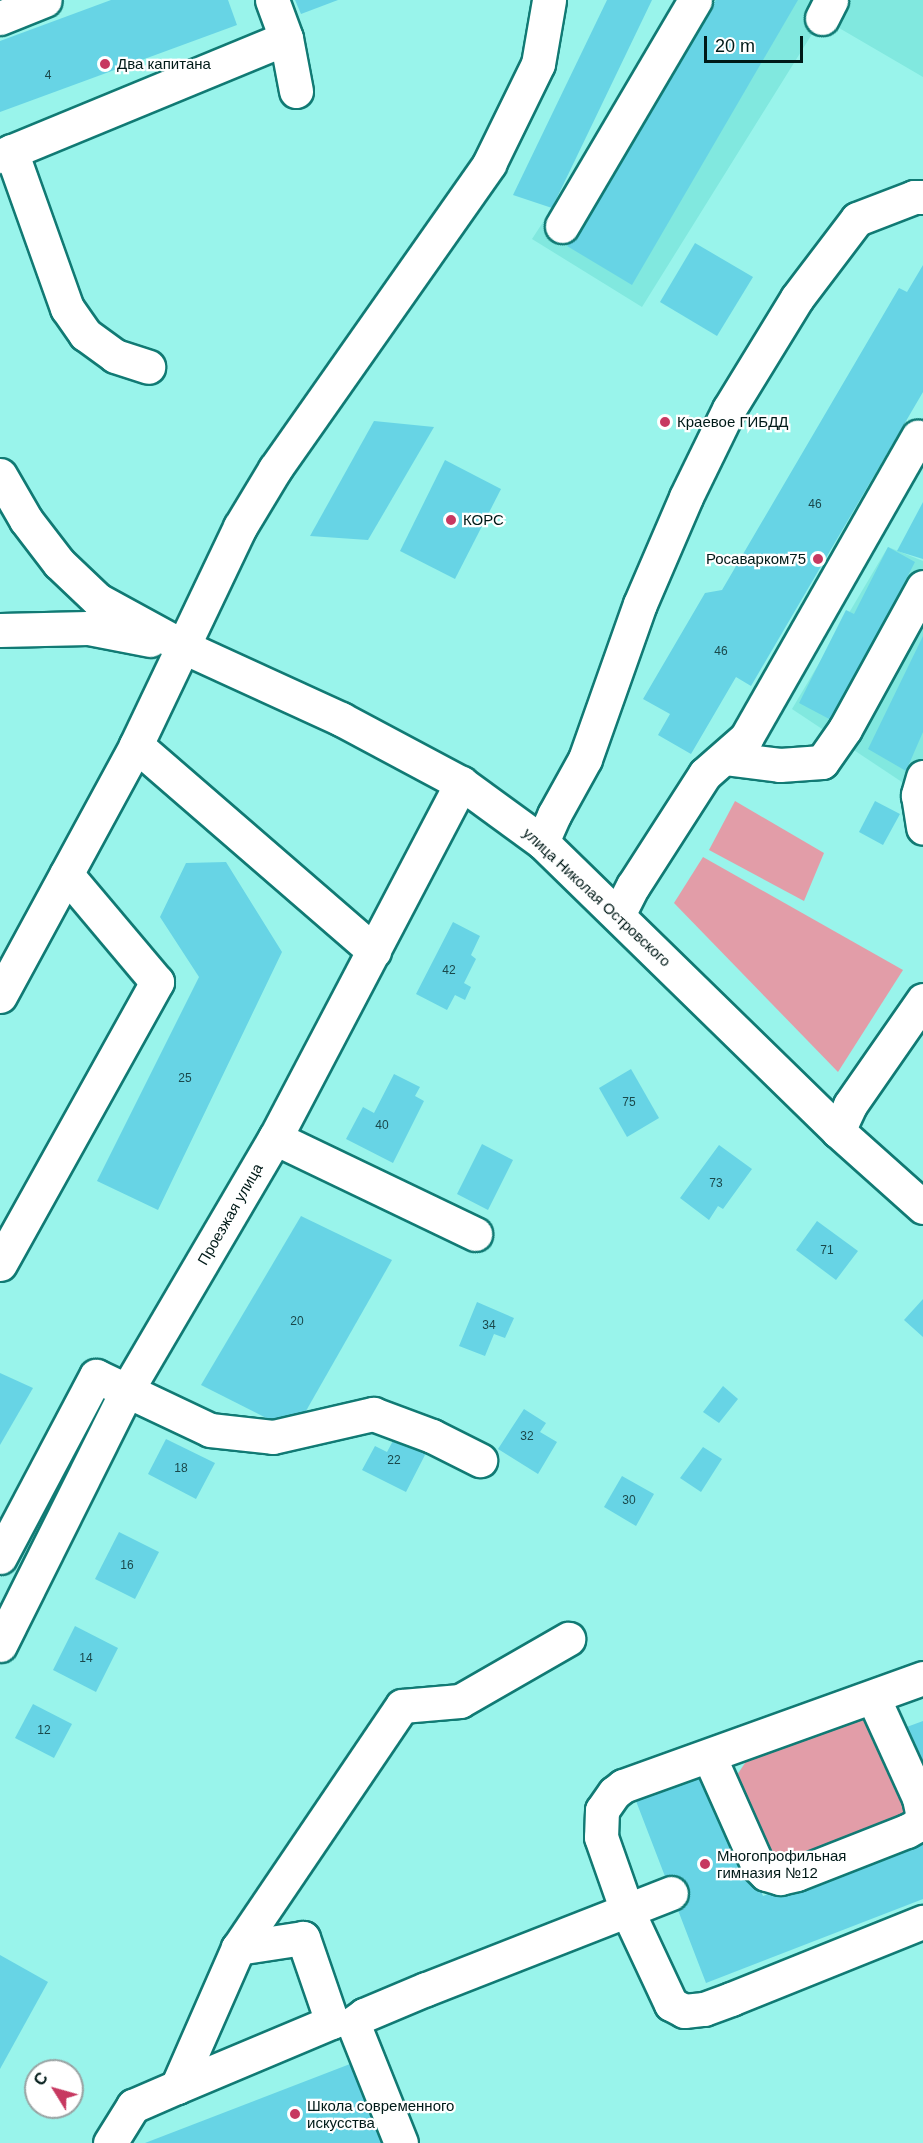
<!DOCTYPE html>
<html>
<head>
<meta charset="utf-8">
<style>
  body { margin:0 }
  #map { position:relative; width:923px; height:2143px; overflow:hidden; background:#99f4eb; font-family:Helvetica,sans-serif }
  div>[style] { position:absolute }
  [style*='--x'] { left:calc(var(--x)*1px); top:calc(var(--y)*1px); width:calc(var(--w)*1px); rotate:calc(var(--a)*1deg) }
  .built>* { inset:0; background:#81e8df }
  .green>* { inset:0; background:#e29da8 }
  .building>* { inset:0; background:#67d4e5 }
  .roads { filter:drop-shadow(2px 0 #117a74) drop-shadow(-2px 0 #117a74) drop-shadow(0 2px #117a74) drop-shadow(0 -2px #117a74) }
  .minor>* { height:33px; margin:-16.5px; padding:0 16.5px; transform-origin:16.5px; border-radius:16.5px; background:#fff }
  .dots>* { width:16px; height:16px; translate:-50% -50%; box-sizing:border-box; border:3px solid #fff; border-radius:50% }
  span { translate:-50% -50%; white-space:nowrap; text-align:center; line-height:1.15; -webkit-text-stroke:4.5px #fff; paint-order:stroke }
  .number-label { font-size:12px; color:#1a484b }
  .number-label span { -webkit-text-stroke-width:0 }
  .poi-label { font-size:15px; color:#001a18 }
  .left { translate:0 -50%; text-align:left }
  .right { translate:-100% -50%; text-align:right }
  .street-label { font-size:15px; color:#001a18 }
  .north { position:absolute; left:24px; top:2059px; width:60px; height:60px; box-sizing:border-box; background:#fff; border:2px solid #99a3a3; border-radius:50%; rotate:307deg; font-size:16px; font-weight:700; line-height:24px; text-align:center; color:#001a18 }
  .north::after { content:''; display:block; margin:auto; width:21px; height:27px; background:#c73961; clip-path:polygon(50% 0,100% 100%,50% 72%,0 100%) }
  .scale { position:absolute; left:704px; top:36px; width:99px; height:27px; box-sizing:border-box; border:3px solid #001a18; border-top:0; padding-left:8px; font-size:18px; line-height:21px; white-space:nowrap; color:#001a18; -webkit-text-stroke:4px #fff; paint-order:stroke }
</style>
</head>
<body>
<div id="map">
  <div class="built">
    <i style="clip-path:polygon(688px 0,923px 0,923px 77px,822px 18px,642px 307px,532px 239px)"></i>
    <i style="clip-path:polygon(888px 547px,923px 561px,923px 796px,792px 709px)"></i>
  </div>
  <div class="green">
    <i style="clip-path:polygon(735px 801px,824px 853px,804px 901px,709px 850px)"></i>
    <i style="clip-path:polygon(703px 857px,903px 970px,838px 1072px,674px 903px)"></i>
    <i style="clip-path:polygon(864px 1711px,912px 1815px,776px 1867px,735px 1778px,747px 1760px,766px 1747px)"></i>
  </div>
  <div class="building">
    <i style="clip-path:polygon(111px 0,228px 0,237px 25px,0 112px,0 41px)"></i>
    <i style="clip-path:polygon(295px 0,338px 0,301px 14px)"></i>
    <i style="clip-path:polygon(607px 0,652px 0,552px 208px,513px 195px)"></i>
    <i style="clip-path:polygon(716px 0,798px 0,632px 285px,567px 246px)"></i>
    <i style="clip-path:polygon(695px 243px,753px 277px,717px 336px,660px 302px)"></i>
    <i style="clip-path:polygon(923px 265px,923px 392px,751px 686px,736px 677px,691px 754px,658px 735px,670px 714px,643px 699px,705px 593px,722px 590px,899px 288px,907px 292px)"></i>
    <i style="clip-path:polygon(374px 421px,434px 427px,368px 540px,310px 536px)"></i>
    <i style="clip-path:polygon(445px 460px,501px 489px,455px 579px,400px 551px)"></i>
    <i style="clip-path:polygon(923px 502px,923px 559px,897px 551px)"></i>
    <i style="clip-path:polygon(888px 547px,915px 562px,833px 721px,799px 703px,846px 610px,854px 614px)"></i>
    <i style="clip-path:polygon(923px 636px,923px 732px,906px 771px,868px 749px)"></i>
    <i style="clip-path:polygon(875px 801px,900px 814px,883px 845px,859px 832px)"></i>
    <i style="clip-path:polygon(226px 862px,282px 952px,158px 1210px,97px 1181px,199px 977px,160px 917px,186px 863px)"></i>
    <i style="clip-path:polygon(453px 922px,480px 936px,471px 955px,476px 959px,464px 983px,471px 987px,465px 1000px,455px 995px,447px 1010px,416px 994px)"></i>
    <i style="clip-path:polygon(631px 1069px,659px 1118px,627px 1137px,599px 1088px)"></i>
    <i style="clip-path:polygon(394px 1074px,420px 1087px,415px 1096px,424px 1101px,393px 1163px,346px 1139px,363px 1107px,374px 1113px)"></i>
    <i style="clip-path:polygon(482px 1144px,513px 1160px,488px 1210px,457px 1194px)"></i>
    <i style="clip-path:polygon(719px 1145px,752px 1169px,723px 1209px,718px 1206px,709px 1220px,680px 1198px)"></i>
    <i style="clip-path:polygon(301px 1216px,392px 1260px,294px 1432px,201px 1385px)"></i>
    <i style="clip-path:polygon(817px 1221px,858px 1251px,836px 1280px,796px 1250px)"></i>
    <i style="clip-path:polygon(923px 1299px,923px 1337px,904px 1320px)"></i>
    <i style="clip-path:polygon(477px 1302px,514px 1318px,505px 1338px,494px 1334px,485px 1356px,459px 1346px)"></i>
    <i style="clip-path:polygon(0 1373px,33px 1388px,0 1445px)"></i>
    <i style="clip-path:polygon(723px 1386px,738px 1399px,719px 1423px,703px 1412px)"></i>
    <i style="clip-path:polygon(524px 1409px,546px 1423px,540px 1432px,557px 1442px,538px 1474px,498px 1449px)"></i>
    <i style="clip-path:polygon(395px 1437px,426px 1453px,406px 1492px,362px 1470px,375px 1446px,387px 1452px)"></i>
    <i style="clip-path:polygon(166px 1439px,215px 1463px,196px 1499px,148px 1474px)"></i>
    <i style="clip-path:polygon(703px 1447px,722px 1459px,701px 1492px,680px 1478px)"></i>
    <i style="clip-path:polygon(622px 1476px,654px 1494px,636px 1526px,604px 1507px)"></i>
    <i style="clip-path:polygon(119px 1532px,159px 1552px,135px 1599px,95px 1579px)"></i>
    <i style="clip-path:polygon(75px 1626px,118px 1648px,96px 1692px,53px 1670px)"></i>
    <i style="clip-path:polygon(33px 1704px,72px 1724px,54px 1758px,15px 1738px)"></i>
    <i style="clip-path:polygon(923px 1721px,923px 1777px,904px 1728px)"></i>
    <i style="clip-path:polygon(715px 1771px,763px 1896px,923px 1834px,923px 1899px,706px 1983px,636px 1801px)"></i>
    <i style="clip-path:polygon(0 1955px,48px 1982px,0 2069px)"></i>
    <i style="clip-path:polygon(363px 2059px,393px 2143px,145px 2143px)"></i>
  </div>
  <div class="roads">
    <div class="minor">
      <i style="--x:272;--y:0;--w:40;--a:69.8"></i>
      <i style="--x:286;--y:38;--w:54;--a:79.3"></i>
      <i style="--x:0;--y:18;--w:48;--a:-21.8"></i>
      <i style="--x:822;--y:18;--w:20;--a:-63"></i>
      <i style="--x:11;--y:151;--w:167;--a:70.4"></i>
      <i style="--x:67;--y:308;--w:32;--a:55"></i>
      <i style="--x:85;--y:334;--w:37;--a:36"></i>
      <i style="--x:115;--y:356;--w:35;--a:18"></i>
      <i style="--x:0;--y:156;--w:309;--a:-22.4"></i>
      <i style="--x:562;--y:226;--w:262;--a:-59.5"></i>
      <i style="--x:0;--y:475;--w:52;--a:60"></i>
      <i style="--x:26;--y:520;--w:54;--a:52.5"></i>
      <i style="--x:59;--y:563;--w:54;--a:43.5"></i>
      <i style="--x:98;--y:600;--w:98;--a:28.7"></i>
      <i style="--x:184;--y:647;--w:173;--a:24.6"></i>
      <i style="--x:341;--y:719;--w:136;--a:28.1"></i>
      <i style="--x:461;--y:783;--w:100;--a:36.1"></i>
      <i style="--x:542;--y:842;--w:414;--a:44.3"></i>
      <i style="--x:838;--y:1131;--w:114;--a:41.8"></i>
      <i style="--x:0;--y:630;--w:88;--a:-1.3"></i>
      <i style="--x:88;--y:628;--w:63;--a:11"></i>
      <i style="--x:136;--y:745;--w:315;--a:40.9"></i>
      <i style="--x:724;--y:758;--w:56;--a:7.1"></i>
      <i style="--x:780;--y:765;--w:42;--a:-4.1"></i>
      <i style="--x:822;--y:762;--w:40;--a:-55.1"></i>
      <i style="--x:845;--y:729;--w:162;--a:-61.2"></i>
      <i style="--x:923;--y:777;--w:19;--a:106"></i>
      <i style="--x:918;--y:795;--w:33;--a:81"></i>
      <i style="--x:542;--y:842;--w:30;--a:-66"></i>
      <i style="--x:554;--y:815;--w:64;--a:-61"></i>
      <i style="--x:585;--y:759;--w:164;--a:-70.5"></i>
      <i style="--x:640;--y:604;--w:116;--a:-66.7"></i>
      <i style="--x:686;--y:497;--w:98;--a:-64"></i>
      <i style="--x:729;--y:409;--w:130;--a:-58.5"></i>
      <i style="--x:797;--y:298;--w:99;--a:-52.8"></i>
      <i style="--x:857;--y:219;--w:61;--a:-21.1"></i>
      <i style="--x:914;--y:197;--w:9;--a:0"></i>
      <i style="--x:618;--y:915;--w:33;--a:-63"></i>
      <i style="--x:633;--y:886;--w:133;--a:-57.3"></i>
      <i style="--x:705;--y:774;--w:55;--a:-41.3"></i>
      <i style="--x:746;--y:738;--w:347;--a:-60.3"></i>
      <i style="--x:0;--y:996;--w:285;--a:-61.5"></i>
      <i style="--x:136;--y:745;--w:242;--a:-64.5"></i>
      <i style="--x:240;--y:527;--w:68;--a:-58.9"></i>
      <i style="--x:275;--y:469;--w:373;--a:-54.9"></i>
      <i style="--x:489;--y:164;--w:111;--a:-63.9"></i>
      <i style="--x:538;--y:64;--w:65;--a:-80.2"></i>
      <i style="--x:838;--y:1131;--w:29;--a:-65"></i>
      <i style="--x:850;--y:1105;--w:128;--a:-55.2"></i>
      <i style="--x:275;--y:1138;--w:222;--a:25.6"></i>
      <i style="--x:0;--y:1264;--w:323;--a:-60.9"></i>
      <i style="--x:157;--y:982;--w:141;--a:-130.1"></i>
      <i style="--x:0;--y:1557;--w:205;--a:-62.1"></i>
      <i style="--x:96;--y:1376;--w:126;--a:25.3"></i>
      <i style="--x:210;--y:1430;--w:63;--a:6.3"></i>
      <i style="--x:273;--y:1437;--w:103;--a:-13"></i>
      <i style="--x:373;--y:1414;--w:63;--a:20.4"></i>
      <i style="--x:432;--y:1436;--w:54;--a:26.6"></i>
      <i style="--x:0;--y:1645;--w:285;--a:-63.5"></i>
      <i style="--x:127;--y:1390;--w:292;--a:-59.6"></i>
      <i style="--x:275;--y:1138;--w:401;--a:-62.3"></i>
      <i style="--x:923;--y:1678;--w:319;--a:160.2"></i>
      <i style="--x:623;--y:1786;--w:11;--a:142"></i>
      <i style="--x:614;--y:1793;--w:21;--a:125"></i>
      <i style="--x:602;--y:1810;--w:27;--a:92"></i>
      <i style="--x:601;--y:1837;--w:75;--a:70.6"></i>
      <i style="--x:626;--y:1908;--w:106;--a:64.9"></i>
      <i style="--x:671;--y:2004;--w:15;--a:28"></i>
      <i style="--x:684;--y:2011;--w:20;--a:-6"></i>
      <i style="--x:704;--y:2009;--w:29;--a:-20"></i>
      <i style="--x:731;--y:1999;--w:207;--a:-21.9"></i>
      <i style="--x:709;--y:1756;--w:120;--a:66"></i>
      <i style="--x:758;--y:1866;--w:11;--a:45"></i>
      <i style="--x:766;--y:1874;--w:15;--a:16"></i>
      <i style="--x:780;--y:1878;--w:17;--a:-13"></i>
      <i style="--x:797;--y:1874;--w:118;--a:-21.4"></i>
      <i style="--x:907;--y:1831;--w:10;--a:-29"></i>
      <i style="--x:916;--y:1826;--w:11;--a:-52"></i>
      <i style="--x:923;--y:1817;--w:19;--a:-102"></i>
      <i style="--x:919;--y:1798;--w:111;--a:-114.5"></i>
      <i style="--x:238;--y:1948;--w:292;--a:-55.9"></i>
      <i style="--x:402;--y:1706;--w:58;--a:-4.9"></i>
      <i style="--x:460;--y:1701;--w:125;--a:-29.9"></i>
      <i style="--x:110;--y:2143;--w:44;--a:-58.1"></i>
      <i style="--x:133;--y:2106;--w:48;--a:-23.4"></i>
      <i style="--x:177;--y:2087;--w:168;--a:-22.8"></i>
      <i style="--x:332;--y:2022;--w:89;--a:-109"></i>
      <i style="--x:303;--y:1938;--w:66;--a:171.3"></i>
      <i style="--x:238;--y:1948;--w:152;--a:113.7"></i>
      <i style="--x:401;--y:2143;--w:129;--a:-111.8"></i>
      <i style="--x:353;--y:2023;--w:14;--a:-36"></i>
      <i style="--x:364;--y:2015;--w:67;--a:-22.8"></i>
      <i style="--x:426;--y:1989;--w:263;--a:-21.4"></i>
    </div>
  </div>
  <div class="dots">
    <i style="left:105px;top:64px;background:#c73961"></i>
    <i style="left:665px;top:422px;background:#c73961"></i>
    <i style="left:451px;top:520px;background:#c73961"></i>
    <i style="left:818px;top:559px;background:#c73961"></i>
    <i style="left:705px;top:1864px;background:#c73961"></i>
    <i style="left:295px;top:2114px;background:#c73961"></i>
  </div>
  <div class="number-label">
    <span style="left:48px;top:76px">4</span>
    <span style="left:815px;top:505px">46</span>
    <span style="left:721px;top:652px">46</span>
    <span style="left:449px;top:971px">42</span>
    <span style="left:185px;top:1079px">25</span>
    <span style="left:629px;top:1103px">75</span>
    <span style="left:382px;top:1126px">40</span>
    <span style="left:716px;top:1184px">73</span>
    <span style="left:827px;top:1251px">71</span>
    <span style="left:297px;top:1322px">20</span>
    <span style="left:489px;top:1326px">34</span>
    <span style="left:527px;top:1437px">32</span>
    <span style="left:394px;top:1461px">22</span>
    <span style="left:181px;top:1469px">18</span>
    <span style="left:629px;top:1501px">30</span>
    <span style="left:127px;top:1566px">16</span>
    <span style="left:86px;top:1659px">14</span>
    <span style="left:44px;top:1731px">12</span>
  </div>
  <div class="poi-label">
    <span class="left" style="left:117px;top:64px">Два капитана</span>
    <span class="left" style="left:677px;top:422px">Краевое ГИБДД</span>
    <span class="left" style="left:463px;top:520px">КОРС</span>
    <span class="right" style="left:806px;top:559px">Росаварком75</span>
    <span class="left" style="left:717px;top:1864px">Многопрофильная<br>гимназия №12</span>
    <span class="left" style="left:307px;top:2114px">Школа современного<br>искусства</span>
  </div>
  <div class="street-label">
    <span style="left:597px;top:897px;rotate:43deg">улица Николая Островского</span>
    <span style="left:230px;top:1214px;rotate:-60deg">Проезжая улица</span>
  </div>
  <div class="north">С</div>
  <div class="scale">20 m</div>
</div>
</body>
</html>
